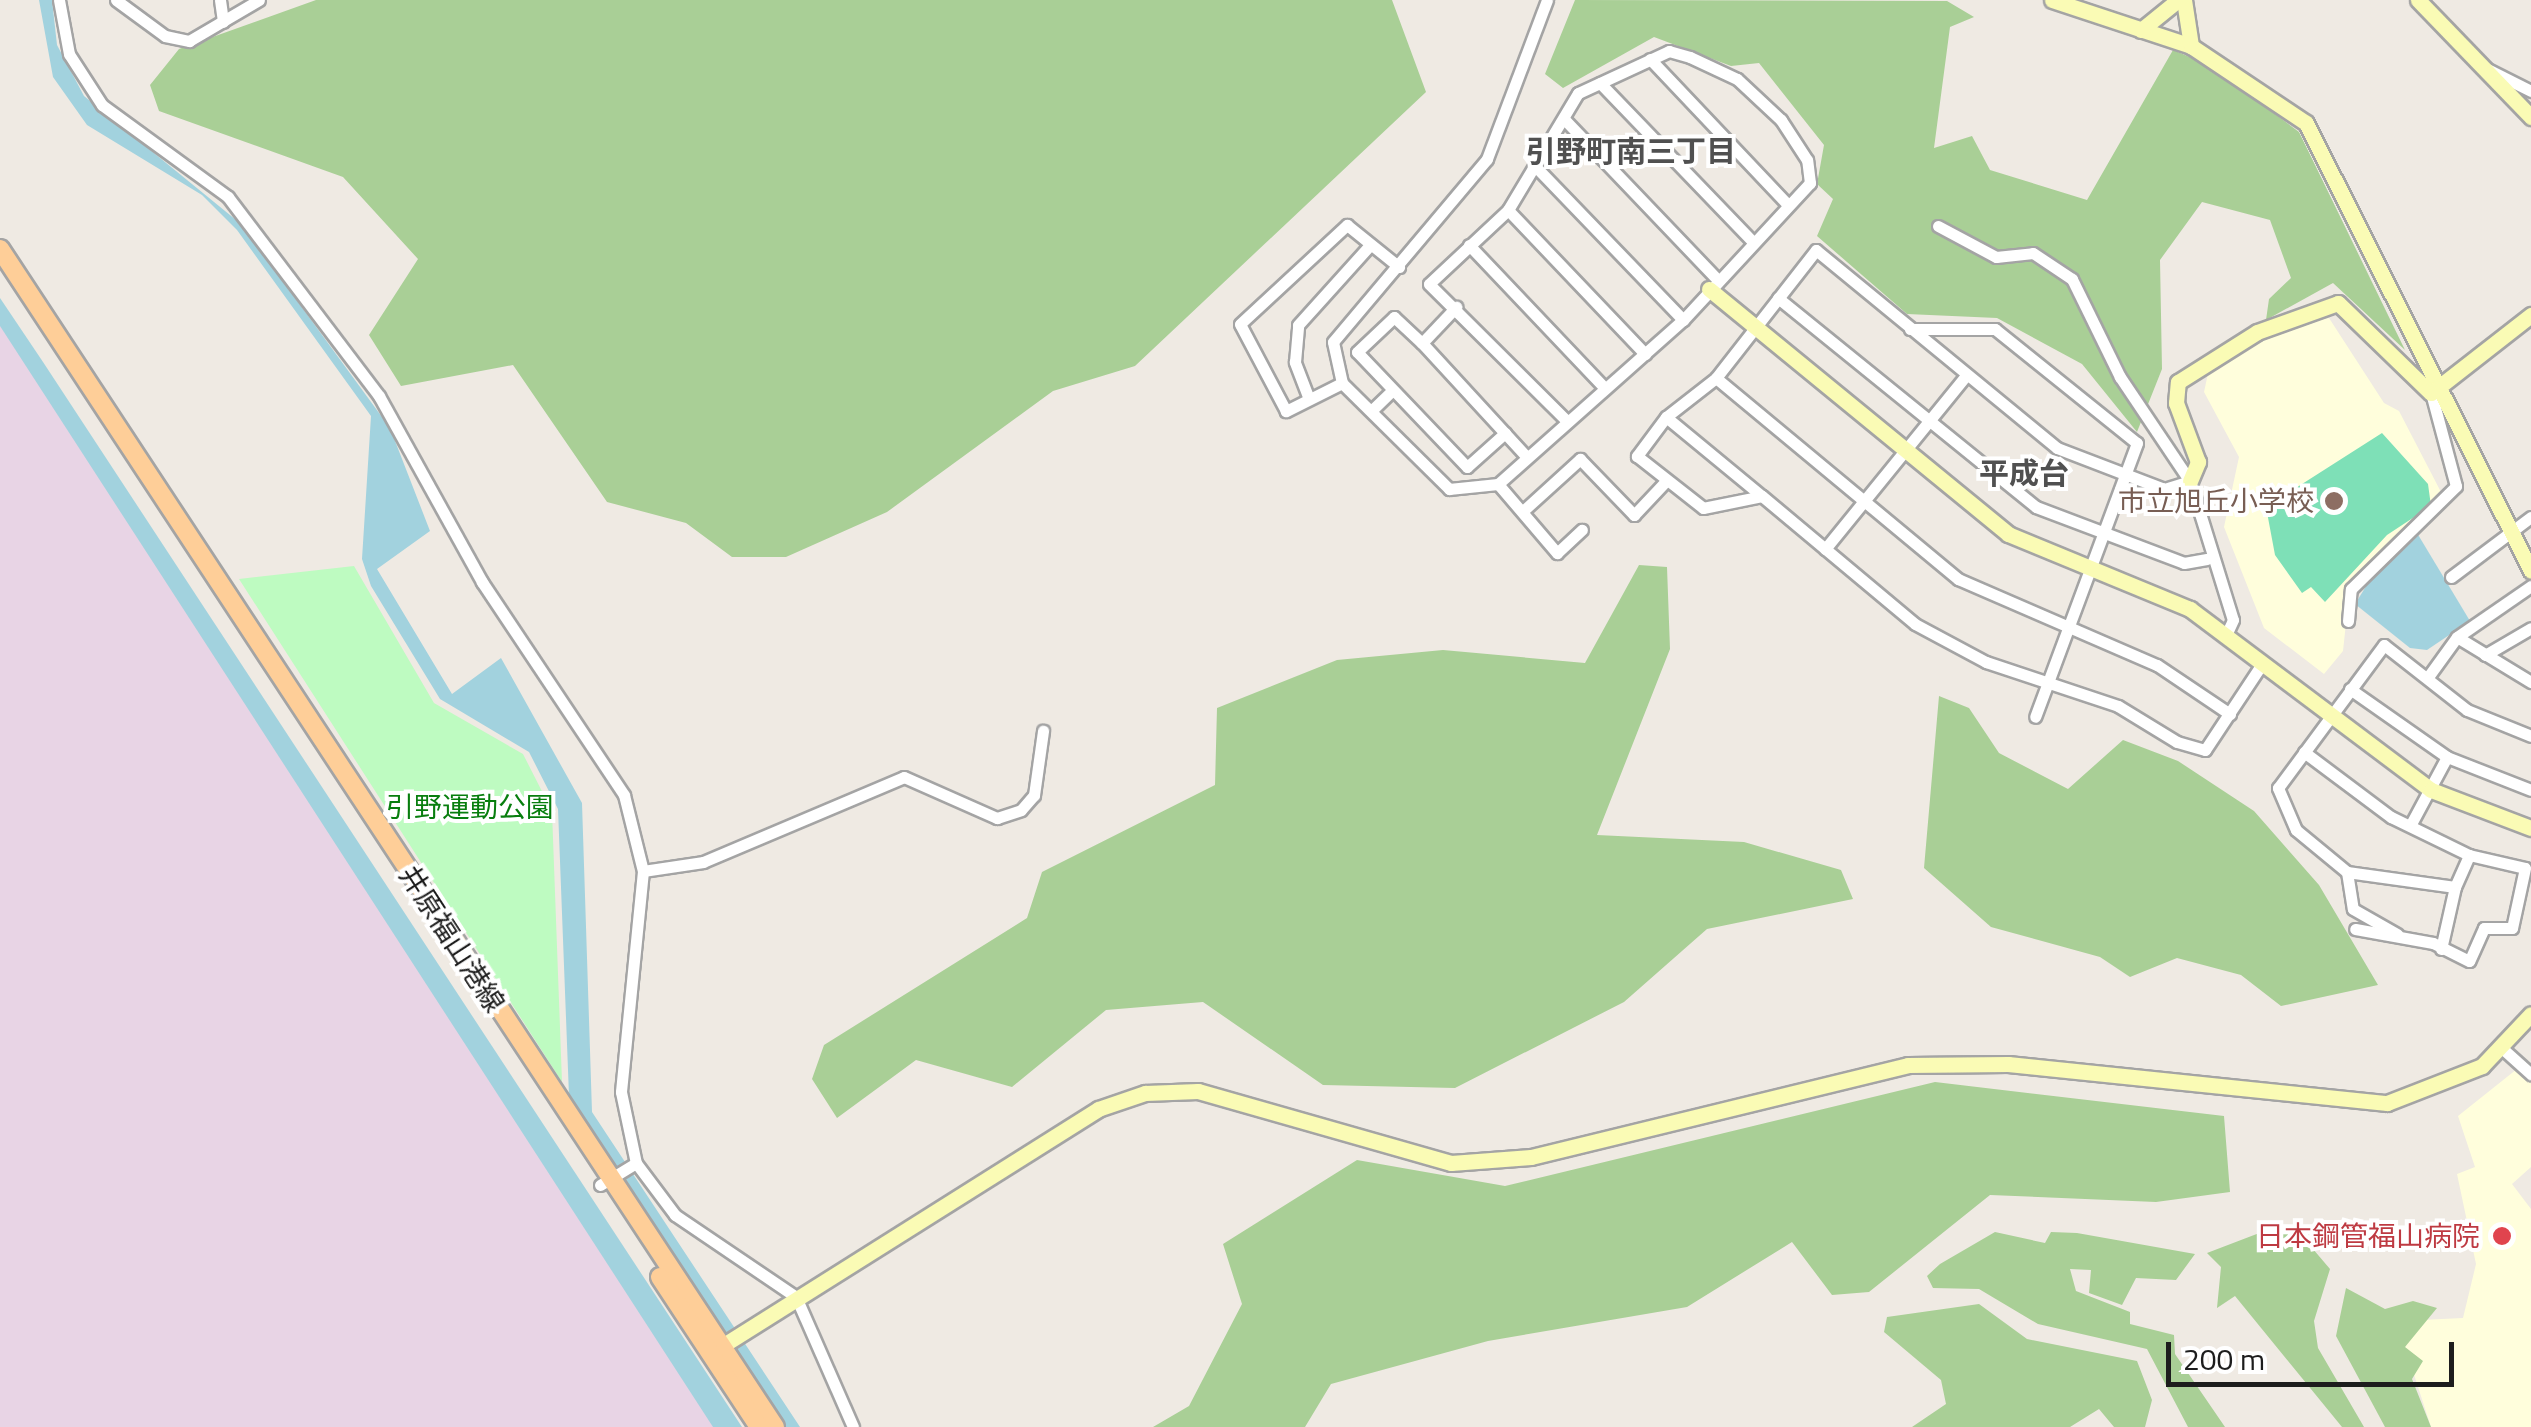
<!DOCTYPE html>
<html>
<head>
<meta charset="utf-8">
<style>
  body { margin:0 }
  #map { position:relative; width:2531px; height:1427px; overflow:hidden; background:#efeae3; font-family:"Titillium Web","Noto Sans JP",sans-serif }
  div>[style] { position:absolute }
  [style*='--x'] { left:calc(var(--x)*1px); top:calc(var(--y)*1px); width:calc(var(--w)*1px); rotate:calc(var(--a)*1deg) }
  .industrial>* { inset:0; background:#e8d4e5 }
  .education>* { inset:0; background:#fffedc }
  .forest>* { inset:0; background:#a9cf96 }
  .park>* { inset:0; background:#befbc1 }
  .pitch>* { inset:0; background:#7ee0b7 }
  .water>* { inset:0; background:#a2d2de }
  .roads { filter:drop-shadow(2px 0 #a4a4a4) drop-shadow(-2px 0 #a4a4a4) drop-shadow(0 2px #a4a4a4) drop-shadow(0 -2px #a4a4a4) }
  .street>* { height:11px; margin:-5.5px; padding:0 5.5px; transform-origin:5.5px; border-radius:5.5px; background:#fff }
  .secondary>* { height:15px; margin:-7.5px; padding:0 7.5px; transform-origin:7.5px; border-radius:7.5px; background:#fafbb5 }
  .primary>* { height:18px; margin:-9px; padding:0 9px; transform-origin:9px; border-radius:9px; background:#fece98 }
  .dots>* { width:28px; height:28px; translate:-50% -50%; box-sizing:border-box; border:5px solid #fff; border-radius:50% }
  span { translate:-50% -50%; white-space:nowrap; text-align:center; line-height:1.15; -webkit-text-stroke:8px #fff; paint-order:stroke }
  .education-label { font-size:28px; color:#785e54 }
  .right { translate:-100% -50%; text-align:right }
  .park-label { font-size:28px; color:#087e0e }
  .street-label { font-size:28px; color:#1d1d1d }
  .health-label { font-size:28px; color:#be3a42 }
  .neighbourhood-label { font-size:30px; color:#505050; font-weight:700 }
  .scale { position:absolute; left:2166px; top:1342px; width:288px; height:45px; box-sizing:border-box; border:5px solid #1d1d1d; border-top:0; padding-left:12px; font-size:30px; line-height:35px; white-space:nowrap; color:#1d1d1d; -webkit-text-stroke:8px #fff; paint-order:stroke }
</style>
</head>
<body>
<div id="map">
  <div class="industrial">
    <i style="clip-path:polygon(0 324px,722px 1427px,0 1427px)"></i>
  </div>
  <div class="education">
    <i style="clip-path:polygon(2329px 318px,2384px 403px,2399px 411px,2442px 494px,2350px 586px,2343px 651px,2324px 674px,2264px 628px,2224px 527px,2239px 457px,2204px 392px,2209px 369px,2285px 328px)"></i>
    <i style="clip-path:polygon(2517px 1069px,2531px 1082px,2531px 1167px,2512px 1184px,2531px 1209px,2531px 1427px,2431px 1427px,2405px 1347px,2421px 1320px,2463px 1318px,2476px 1264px,2457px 1174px,2475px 1167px,2458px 1116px)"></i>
  </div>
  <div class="forest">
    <i style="clip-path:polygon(316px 0,1392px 0,1426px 92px,1135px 366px,1053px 391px,887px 512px,786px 557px,732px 557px,686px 523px,607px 502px,513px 365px,401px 386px,369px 335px,418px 259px,343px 177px,159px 111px,150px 85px,179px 49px)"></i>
    <i style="clip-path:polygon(1575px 0,1947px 1px,1974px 17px,1950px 27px,1934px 148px,1972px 136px,1990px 170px,2087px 200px,2173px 50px,2211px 66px,2299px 132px,2405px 350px,2333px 283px,2266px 320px,2269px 299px,2291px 278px,2270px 220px,2202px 202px,2160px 260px,2162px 369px,2137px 432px,2082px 364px,1997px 318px,1907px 314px,1817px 236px,1833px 199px,1817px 184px,1824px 145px,1759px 63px,1731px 66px,1654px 37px,1563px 88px,1545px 74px)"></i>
    <i style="clip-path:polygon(1639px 565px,1667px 567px,1670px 649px,1597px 835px,1744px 842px,1841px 870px,1853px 899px,1707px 929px,1624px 1002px,1455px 1088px,1323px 1085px,1203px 1002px,1106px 1010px,1012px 1087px,916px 1060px,837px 1118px,812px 1079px,824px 1045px,1027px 918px,1042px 872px,1215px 785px,1217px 708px,1337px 660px,1443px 650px,1585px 663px)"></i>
    <i style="clip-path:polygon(1939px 696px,1969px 708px,1999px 753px,2068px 789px,2123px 740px,2178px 761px,2254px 811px,2319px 885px,2378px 985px,2281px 1006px,2241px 975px,2177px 958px,2130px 977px,2100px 957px,1991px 927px,1924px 868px)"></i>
    <i style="clip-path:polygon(1935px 1082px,2224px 1116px,2230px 1192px,2156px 1202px,1990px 1195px,1869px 1292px,1832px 1295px,1792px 1242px,1687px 1307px,1488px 1341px,1331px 1384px,1305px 1427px,1153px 1427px,1189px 1406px,1242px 1304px,1223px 1244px,1357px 1160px,1505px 1186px)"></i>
    <i style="clip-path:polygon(2275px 1227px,2307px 1242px,2330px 1269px,2314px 1321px,2318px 1348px,2364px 1427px,2342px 1427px,2235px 1296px,2217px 1308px,2221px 1267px,2207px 1253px)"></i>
    <i style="clip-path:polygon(1995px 1232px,2045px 1243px,2051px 1232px,2077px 1233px,2195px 1254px,2176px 1280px,2136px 1278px,2122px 1305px,2089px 1293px,2091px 1270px,2070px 1269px,2076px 1291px,2130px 1312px,2130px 1324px,2174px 1335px,2175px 1354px,2225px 1427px,2188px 1427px,2147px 1349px,2038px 1324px,1979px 1289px,1933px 1288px,1927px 1276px,1940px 1264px)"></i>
    <i style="clip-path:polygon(2346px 1288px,2385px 1309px,2413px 1301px,2437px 1308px,2405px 1347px,2423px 1361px,2412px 1379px,2431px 1427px,2385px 1427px,2336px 1336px)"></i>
    <i style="clip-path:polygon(1979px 1304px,2027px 1339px,2137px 1361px,2152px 1400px,2145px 1427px,2114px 1427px,2099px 1409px,2070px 1427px,1912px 1427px,1946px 1404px,1941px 1380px,1884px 1332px,1887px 1317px)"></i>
  </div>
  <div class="park">
    <i style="clip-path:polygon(354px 566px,434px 703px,523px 754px,552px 811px,562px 1082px,239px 579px)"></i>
  </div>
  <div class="pitch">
    <i style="clip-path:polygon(2382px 433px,2428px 484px,2431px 506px,2387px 535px,2325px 602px,2311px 587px,2302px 593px,2275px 555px,2266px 507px)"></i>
  </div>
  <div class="water">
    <i style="clip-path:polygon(39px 0,52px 0,57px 45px,84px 96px,241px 224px,390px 428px,430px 531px,377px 569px,452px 694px,501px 658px,582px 803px,592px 1112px,800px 1427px,786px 1427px,569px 1096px,558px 809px,529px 752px,440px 699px,371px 586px,362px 559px,371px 416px,237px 230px,202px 195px,87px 125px,53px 77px)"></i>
    <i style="clip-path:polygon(0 298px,43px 362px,742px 1427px,713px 1427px,0 326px)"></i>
    <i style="clip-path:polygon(2417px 533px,2470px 621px,2427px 650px,2410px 648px,2355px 604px,2388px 551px)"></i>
  </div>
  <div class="roads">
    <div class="street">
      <i style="--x:59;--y:0;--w:55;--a:79.5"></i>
      <i style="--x:69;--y:54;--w:61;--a:57.1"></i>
      <i style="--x:102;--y:105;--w:156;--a:36.1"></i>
      <i style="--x:228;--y:197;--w:250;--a:52.8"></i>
      <i style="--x:379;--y:396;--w:213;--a:61"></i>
      <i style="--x:482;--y:582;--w:256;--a:56.3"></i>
      <i style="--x:624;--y:795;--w:78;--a:76"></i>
      <i style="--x:643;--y:871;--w:222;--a:95.7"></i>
      <i style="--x:621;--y:1092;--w:73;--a:78.1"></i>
      <i style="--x:636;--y:1163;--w:65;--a:53.1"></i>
      <i style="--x:675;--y:1215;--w:146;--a:34.1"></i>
      <i style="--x:796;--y:1297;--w:142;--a:66.3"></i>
      <i style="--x:116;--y:0;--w:61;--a:36.3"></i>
      <i style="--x:165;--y:36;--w:25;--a:12"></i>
      <i style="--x:189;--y:41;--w:81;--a:-30.4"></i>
      <i style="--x:220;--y:0;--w:22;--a:82"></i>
      <i style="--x:1547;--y:0;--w:170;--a:110.7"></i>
      <i style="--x:1487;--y:159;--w:239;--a:130.1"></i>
      <i style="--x:1333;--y:342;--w:42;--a:77.6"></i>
      <i style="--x:1342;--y:383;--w:151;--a:44.7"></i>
      <i style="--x:1449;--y:489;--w:49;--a:-5.8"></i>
      <i style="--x:1498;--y:484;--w:247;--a:-41.6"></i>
      <i style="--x:1683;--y:320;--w:187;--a:-47.2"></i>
      <i style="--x:1810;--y:183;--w:23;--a:-97"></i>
      <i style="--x:1807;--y:160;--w:48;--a:-123"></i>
      <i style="--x:1781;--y:120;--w:60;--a:-137"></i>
      <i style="--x:1737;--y:79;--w:52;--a:-154.9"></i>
      <i style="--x:1690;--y:57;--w:22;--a:-164"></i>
      <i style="--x:1669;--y:51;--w:100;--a:155.2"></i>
      <i style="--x:1578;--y:93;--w:136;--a:120.9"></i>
      <i style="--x:1508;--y:210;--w:108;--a:136.9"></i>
      <i style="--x:1429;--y:284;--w:192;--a:44.8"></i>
      <i style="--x:1650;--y:59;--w:201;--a:46.6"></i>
      <i style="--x:2487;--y:69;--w:49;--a:26.6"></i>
      <i style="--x:1600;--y:83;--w:219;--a:46.1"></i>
      <i style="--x:1565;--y:120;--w:219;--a:46.3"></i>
      <i style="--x:1534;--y:165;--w:215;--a:46.1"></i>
      <i style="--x:1508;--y:210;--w:199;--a:46.4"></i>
      <i style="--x:1938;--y:226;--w:66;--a:28.1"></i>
      <i style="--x:1996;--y:257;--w:37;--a:-6"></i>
      <i style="--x:2033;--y:253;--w:47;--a:33.7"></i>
      <i style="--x:2072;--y:279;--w:109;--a:63.9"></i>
      <i style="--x:2120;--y:377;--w:125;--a:56.1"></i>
      <i style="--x:2190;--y:481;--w:145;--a:72.8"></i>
      <i style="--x:2233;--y:620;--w:17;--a:115"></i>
      <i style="--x:1469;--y:245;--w:192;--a:46.5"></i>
      <i style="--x:1778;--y:298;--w:332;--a:39"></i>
      <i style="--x:2036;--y:507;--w:158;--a:20.7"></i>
      <i style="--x:2184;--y:563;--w:23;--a:-10"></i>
      <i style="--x:1910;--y:329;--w:85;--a:0"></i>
      <i style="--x:1995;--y:329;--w:182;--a:38.8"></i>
      <i style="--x:2137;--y:443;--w:292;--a:110.4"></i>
      <i style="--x:1422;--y:343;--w:50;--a:-46.6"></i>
      <i style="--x:1716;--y:378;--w:315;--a:39.7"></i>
      <i style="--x:1958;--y:579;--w:217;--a:23.4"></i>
      <i style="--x:2157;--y:665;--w:88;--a:33.9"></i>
      <i style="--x:1342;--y:383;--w:63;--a:153.4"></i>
      <i style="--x:1286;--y:411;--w:98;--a:-117.9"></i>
      <i style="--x:1240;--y:324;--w:146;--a:-42.8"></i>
      <i style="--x:1347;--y:225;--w:67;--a:38.9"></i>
      <i style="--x:1309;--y:399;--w:40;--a:-111"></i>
      <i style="--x:1295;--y:362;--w:37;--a:-85"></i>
      <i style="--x:1298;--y:325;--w:108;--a:-48"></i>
      <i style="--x:1371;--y:411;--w:30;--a:-44"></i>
      <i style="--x:1666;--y:417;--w:124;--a:39.5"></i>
      <i style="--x:1505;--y:433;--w:51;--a:138.2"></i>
      <i style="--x:1467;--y:467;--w:159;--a:-133.7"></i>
      <i style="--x:1357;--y:352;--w:51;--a:-43.4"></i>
      <i style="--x:1394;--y:317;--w:38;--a:43"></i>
      <i style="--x:1422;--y:343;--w:154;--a:47.4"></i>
      <i style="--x:2190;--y:481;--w:27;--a:163"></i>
      <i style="--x:2164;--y:489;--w:115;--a:-159"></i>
      <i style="--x:2057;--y:448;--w:312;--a:-140.6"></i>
      <i style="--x:1816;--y:250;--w:162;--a:128"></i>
      <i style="--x:1716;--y:378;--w:63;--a:142"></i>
      <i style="--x:1666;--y:417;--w:49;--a:126.6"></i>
      <i style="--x:1637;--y:456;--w:84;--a:38.2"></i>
      <i style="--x:1703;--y:508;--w:60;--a:-11.5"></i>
      <i style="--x:1762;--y:496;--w:199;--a:39.9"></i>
      <i style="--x:1915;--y:624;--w:81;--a:28.2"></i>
      <i style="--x:1986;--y:662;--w:139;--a:18.4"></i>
      <i style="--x:2118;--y:706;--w:69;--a:31.4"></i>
      <i style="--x:2177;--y:742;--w:29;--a:16"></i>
      <i style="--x:2205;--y:750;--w:103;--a:-56.5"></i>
      <i style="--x:1498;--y:484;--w:91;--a:49.5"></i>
      <i style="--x:1557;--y:553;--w:34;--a:-43"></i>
      <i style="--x:1524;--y:510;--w:76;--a:-42.3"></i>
      <i style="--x:1580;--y:459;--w:78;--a:46"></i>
      <i style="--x:1634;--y:515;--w:47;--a:-46.7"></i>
      <i style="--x:1825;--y:549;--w:222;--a:-50.9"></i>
      <i style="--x:2451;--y:577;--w:100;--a:-36.9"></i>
      <i style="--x:2348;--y:621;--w:32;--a:-85"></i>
      <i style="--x:2351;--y:589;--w:147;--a:-44.4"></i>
      <i style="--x:2456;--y:486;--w:96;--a:-105"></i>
      <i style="--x:2457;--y:637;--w:87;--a:31.3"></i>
      <i style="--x:2485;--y:655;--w:53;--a:-30.4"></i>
      <i style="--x:2428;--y:677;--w:49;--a:-54.1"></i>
      <i style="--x:2457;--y:637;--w:90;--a:-34.6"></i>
      <i style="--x:2350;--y:689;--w:118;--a:35"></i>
      <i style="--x:2447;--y:757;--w:90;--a:21.4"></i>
      <i style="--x:2304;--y:752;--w:109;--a:36.8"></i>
      <i style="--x:2391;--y:817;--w:87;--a:26"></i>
      <i style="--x:2469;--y:855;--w:57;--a:13.1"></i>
      <i style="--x:2525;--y:868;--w:61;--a:102.2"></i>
      <i style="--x:2512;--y:928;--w:28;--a:180"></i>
      <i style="--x:2484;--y:928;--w:36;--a:114"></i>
      <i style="--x:2469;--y:961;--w:40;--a:-153.4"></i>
      <i style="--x:2433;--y:943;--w:79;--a:-169.8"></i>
      <i style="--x:2411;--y:824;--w:76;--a:-61.8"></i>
      <i style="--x:643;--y:871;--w:61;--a:-8.5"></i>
      <i style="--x:703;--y:862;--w:218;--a:-22.9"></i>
      <i style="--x:904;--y:777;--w:102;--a:23.8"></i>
      <i style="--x:997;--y:818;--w:25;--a:-18"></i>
      <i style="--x:1021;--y:810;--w:20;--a:-49"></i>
      <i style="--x:1034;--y:795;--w:65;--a:-82"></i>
      <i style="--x:2347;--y:872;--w:37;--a:81"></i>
      <i style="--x:2353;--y:909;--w:51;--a:29.6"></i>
      <i style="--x:2455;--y:887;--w:35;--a:-66"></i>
      <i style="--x:2441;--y:949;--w:64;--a:-77.3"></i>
      <i style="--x:2455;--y:887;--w:109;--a:-172.1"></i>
      <i style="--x:2347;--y:872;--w:66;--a:-140.5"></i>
      <i style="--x:2296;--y:830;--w:46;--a:-113.2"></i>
      <i style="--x:2278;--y:788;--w:178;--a:-53.5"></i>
      <i style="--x:2384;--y:645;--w:105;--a:38.1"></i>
      <i style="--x:2467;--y:710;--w:69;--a:22.1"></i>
      <i style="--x:2503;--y:1049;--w:38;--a:42"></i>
      <i style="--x:600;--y:1185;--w:42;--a:-31.4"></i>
    </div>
    <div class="secondary">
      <i style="--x:2052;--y:0;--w:146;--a:18.3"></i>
      <i style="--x:2191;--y:46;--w:138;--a:33.8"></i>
      <i style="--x:2306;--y:123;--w:501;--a:63.33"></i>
      <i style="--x:2184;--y:0;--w:47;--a:81.3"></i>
      <i style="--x:2418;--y:0;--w:163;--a:46"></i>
      <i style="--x:2141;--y:30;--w:48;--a:-39"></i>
      <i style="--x:1709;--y:289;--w:387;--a:39.3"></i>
      <i style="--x:2008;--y:534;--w:197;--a:22.4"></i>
      <i style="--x:2190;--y:609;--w:301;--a:36.9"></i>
      <i style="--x:2431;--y:790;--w:107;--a:20.8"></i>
      <i style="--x:2190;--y:481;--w:21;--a:-67"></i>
      <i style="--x:2198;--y:462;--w:63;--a:-110.4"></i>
      <i style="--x:2176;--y:403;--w:21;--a:-85"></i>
      <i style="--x:2178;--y:382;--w:93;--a:-32.3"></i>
      <i style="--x:2257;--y:332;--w:86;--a:-19.7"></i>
      <i style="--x:2338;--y:303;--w:129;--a:44.1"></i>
      <i style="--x:2431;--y:393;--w:127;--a:-38"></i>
      <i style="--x:714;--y:1351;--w:454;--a:-32.2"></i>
      <i style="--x:1098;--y:1109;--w:50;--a:-18.8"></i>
      <i style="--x:1145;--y:1093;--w:53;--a:-2.2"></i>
      <i style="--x:1198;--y:1091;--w:263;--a:15.9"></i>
      <i style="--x:1451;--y:1163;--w:80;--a:-4.3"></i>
      <i style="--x:1531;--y:1157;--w:388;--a:-13.7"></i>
      <i style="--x:1908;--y:1065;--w:100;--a:-0.6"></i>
      <i style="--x:2008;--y:1064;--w:381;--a:5.9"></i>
      <i style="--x:2387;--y:1103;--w:102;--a:-21.3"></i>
      <i style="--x:2482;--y:1066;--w:71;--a:-46.7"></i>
    </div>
    <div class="primary">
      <i style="--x:0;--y:249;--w:1410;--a:56.66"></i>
      <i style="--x:660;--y:1277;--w:180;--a:56.6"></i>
    </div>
  </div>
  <div class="dots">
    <i style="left:2334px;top:501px;background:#8d6e63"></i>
    <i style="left:2502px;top:1236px;background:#e0444e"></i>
  </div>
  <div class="education-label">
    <span class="right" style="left:2314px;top:501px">市立旭丘小学校</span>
  </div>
  <div class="park-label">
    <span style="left:470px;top:807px">引野運動公園</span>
  </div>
  <div class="street-label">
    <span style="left:452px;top:939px;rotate:57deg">井原福山港線</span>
  </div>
  <div class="health-label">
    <span class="right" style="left:2480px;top:1236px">日本鋼管福山病院</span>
  </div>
  <div class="neighbourhood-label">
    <span style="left:1631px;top:151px">引野町南三丁目</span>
    <span style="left:2024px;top:473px">平成台</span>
  </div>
  <div class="scale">200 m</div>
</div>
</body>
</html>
